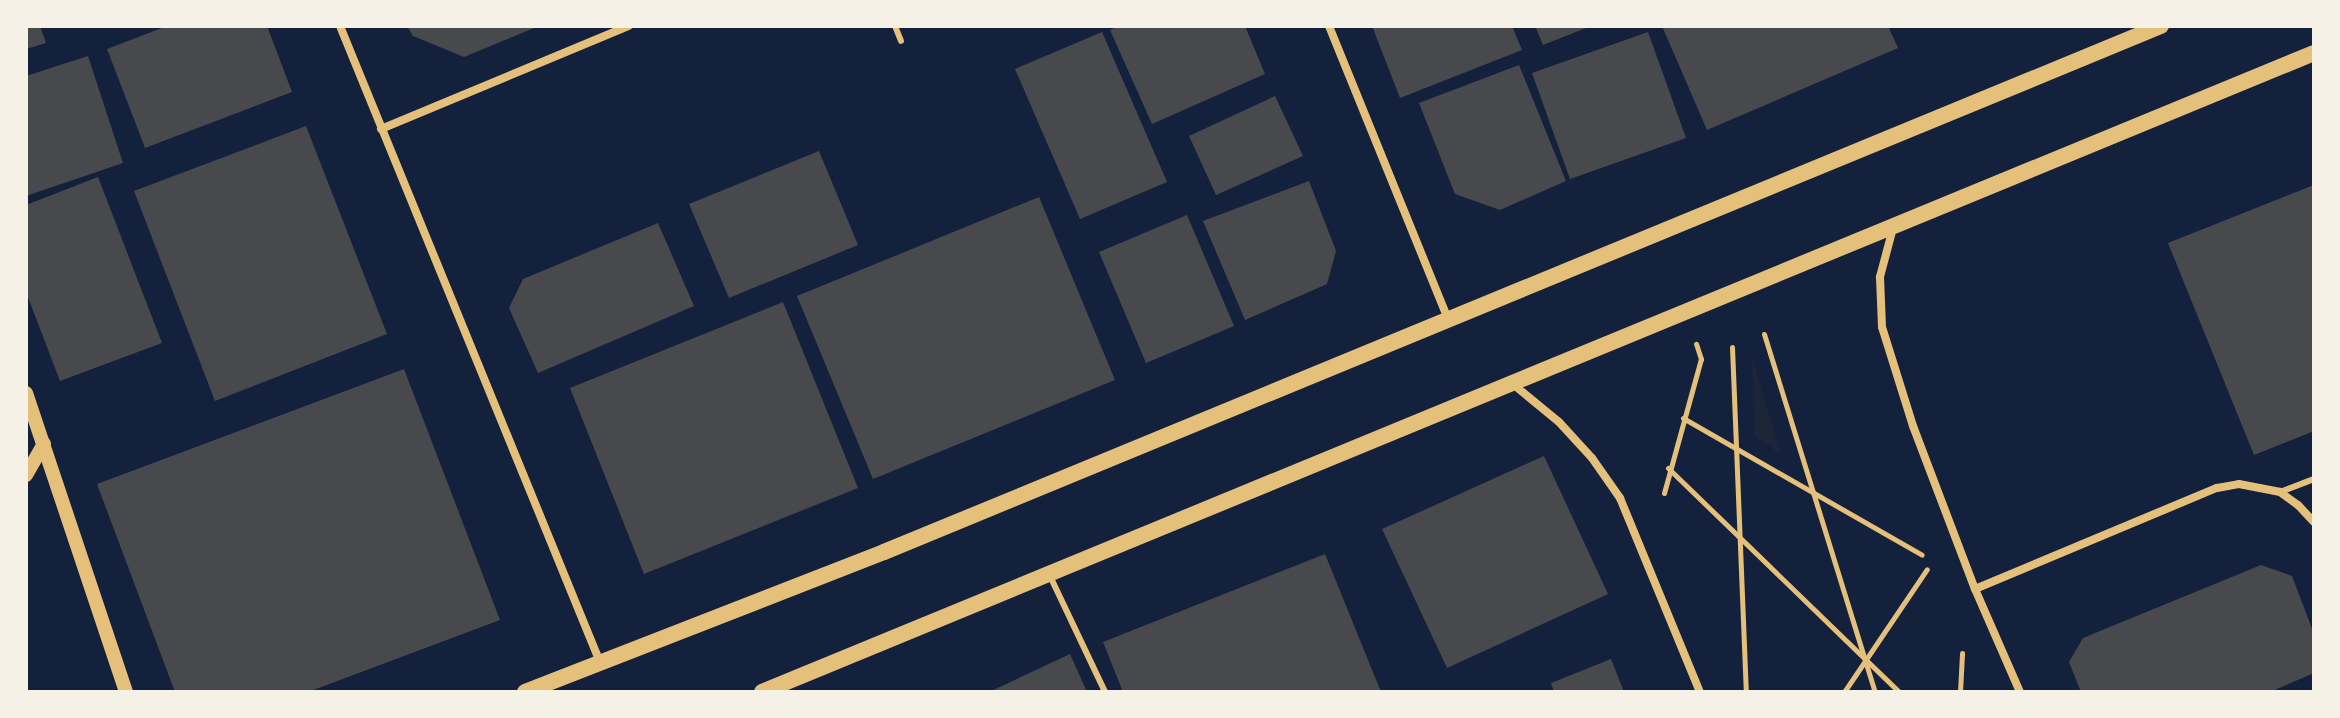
<!DOCTYPE html>
<html>
<head>
<meta charset="utf-8">
<style>
  body { margin:0 }
  #map { position:relative; width:2340px; height:718px; overflow:hidden; background:#14213d; font-family:"Fira Sans",sans-serif }
  div>[style] { position:absolute }
  [style*='--x'] { left:calc(var(--x)*1px); top:calc(var(--y)*1px); width:calc(var(--w)*1px); rotate:calc(var(--a)*1deg) }
  .green>* { inset:0; background:#1d2539 }
  .building>* { inset:0; background:#48494c }
  .path>* { height:5px; margin:-2.5px; padding:0 2.5px; transform-origin:2.5px; border-radius:2.5px; background:#e5c07b }
  .service>* { height:6px; margin:-3px; padding:0 3px; transform-origin:3px; border-radius:3px; background:#e5c07b }
  .minor>* { height:8px; margin:-4px; padding:0 4px; transform-origin:4px; border-radius:4px; background:#e5c07b }
  .tertiary>* { height:14px; margin:-7px; padding:0 7px; transform-origin:7px; border-radius:7px; background:#e5c07b }
  .secondary>* { height:16px; margin:-8px; padding:0 8px; transform-origin:8px; border-radius:8px; background:#e5c07b }
  span { translate:-50% -50%; white-space:nowrap; text-align:center; line-height:1.15; -webkit-text-stroke:6px #f6f1e7; paint-order:stroke }
  .frame { position:absolute; inset:0; border:28px solid #f6f1e7; pointer-events:none }
</style>
</head>
<body>
<div id="map">
  <div class="green">
    <i style="clip-path:polygon(1752px 357px,1781px 454px,1755px 437px)"></i>
  </div>
  <div class="building">
    <i style="clip-path:polygon(26px 26px,40px 26px,46px 43px,26px 49px)"></i>
    <i style="clip-path:polygon(167px 26px,267px 26px,292px 92px,145px 148px,107px 49px)"></i>
    <i style="clip-path:polygon(407px 26px,539px 26px,464px 57px,413px 36px)"></i>
    <i style="clip-path:polygon(1119px 26px,1245px 26px,1265px 74px,1152px 124px,1110px 30px)"></i>
    <i style="clip-path:polygon(1372px 26px,1512px 26px,1522px 50px,1400px 98px)"></i>
    <i style="clip-path:polygon(1535px 26px,1591px 26px,1543px 45px)"></i>
    <i style="clip-path:polygon(1662px 26px,1888px 26px,1898px 48px,1707px 130px)"></i>
    <i style="clip-path:polygon(1102px 32px,1167px 182px,1080px 219px,1015px 69px)"></i>
    <i style="clip-path:polygon(1648px 32px,1686px 138px,1570px 179px,1532px 73px)"></i>
    <i style="clip-path:polygon(88px 56px,123px 163px,26px 196px,26px 76px)"></i>
    <i style="clip-path:polygon(1519px 65px,1566px 181px,1500px 210px,1455px 194px,1419px 103px)"></i>
    <i style="clip-path:polygon(1275px 96px,1303px 156px,1216px 195px,1189px 136px)"></i>
    <i style="clip-path:polygon(306px 126px,387px 334px,215px 401px,134px 191px)"></i>
    <i style="clip-path:polygon(819px 151px,858px 245px,729px 298px,689px 204px)"></i>
    <i style="clip-path:polygon(98px 177px,162px 343px,60px 381px,26px 292px,26px 205px)"></i>
    <i style="clip-path:polygon(1309px 181px,1336px 251px,1327px 284px,1245px 320px,1203px 221px)"></i>
    <i style="clip-path:polygon(2314px 185px,2314px 431px,2254px 455px,2168px 243px)"></i>
    <i style="clip-path:polygon(1039px 197px,1115px 380px,873px 479px,797px 296px)"></i>
    <i style="clip-path:polygon(1187px 215px,1234px 326px,1146px 363px,1099px 252px)"></i>
    <i style="clip-path:polygon(658px 223px,694px 306px,538px 373px,509px 308px,523px 279px)"></i>
    <i style="clip-path:polygon(783px 302px,858px 488px,644px 574px,570px 388px)"></i>
    <i style="clip-path:polygon(404px 369px,500px 620px,308px 692px,175px 692px,97px 484px)"></i>
    <i style="clip-path:polygon(1544px 456px,1608px 594px,1447px 668px,1382px 529px)"></i>
    <i style="clip-path:polygon(1325px 554px,1381px 692px,1123px 692px,1103px 642px)"></i>
    <i style="clip-path:polygon(2261px 565px,2292px 576px,2314px 634px,2314px 673px,2270px 692px,2081px 692px,2069px 662px,2083px 638px)"></i>
    <i style="clip-path:polygon(1070px 654px,1087px 692px,989px 692px)"></i>
    <i style="clip-path:polygon(1611px 659px,1624px 692px,1554px 692px,1551px 683px)"></i>
  </div>
  <div class="path">
    <i style="--x:1764;--y:334;--w:375;--a:72.8"></i>
    <i style="--x:1732;--y:347;--w:343;--a:87.7"></i>
    <i style="--x:1683;--y:418;--w:275;--a:29.8"></i>
    <i style="--x:1668;--y:468;--w:322;--a:44.1"></i>
    <i style="--x:1664;--y:493;--w:139;--a:-74.6"></i>
    <i style="--x:1701;--y:359;--w:16;--a:-108"></i>
    <i style="--x:1844;--y:692;--w:148;--a:-56"></i>
    <i style="--x:1960;--y:692;--w:39;--a:-87"></i>
  </div>
  <div class="service">
    <i style="--x:895;--y:26;--w:16;--a:68"></i>
    <i style="--x:2280;--y:492;--w:36;--a:-21"></i>
    <i style="--x:1050;--y:576;--w:128;--a:64.6"></i>
  </div>
  <div class="minor">
    <i style="--x:340;--y:26;--w:687;--a:67.77"></i>
    <i style="--x:1329;--y:26;--w:316;--a:67.9"></i>
    <i style="--x:381;--y:129;--w:268;--a:-22.6"></i>
    <i style="--x:1893;--y:228;--w:51;--a:104.9"></i>
    <i style="--x:1880;--y:277;--w:50;--a:87.7"></i>
    <i style="--x:1882;--y:327;--w:104;--a:72.6"></i>
    <i style="--x:1913;--y:426;--w:174;--a:69.2"></i>
    <i style="--x:1975;--y:589;--w:112;--a:66.4"></i>
    <i style="--x:1514;--y:385;--w:58;--a:39.4"></i>
    <i style="--x:1559;--y:422;--w:49;--a:47.5"></i>
    <i style="--x:1592;--y:458;--w:49;--a:55"></i>
    <i style="--x:1620;--y:498;--w:210;--a:67.6"></i>
    <i style="--x:1975;--y:589;--w:262;--a:-22.7"></i>
    <i style="--x:2217;--y:488;--w:22;--a:-10"></i>
    <i style="--x:2239;--y:484;--w:42;--a:11"></i>
    <i style="--x:2280;--y:492;--w:22;--a:36"></i>
    <i style="--x:2298;--y:505;--w:23;--a:47"></i>
  </div>
  <div class="tertiary">
    <i style="--x:26;--y:393;--w:315;--a:71.5"></i>
    <i style="--x:26;--y:475;--w:36;--a:-60"></i>
  </div>
  <div class="secondary">
    <i style="--x:525;--y:692;--w:385;--a:-21.3"></i>
    <i style="--x:884;--y:552;--w:1381;--a:-22.39"></i>
    <i style="--x:762;--y:692;--w:1678;--a:-22.38"></i>
  </div>
  <div class="frame"></div>
</div>
</body>
</html>
